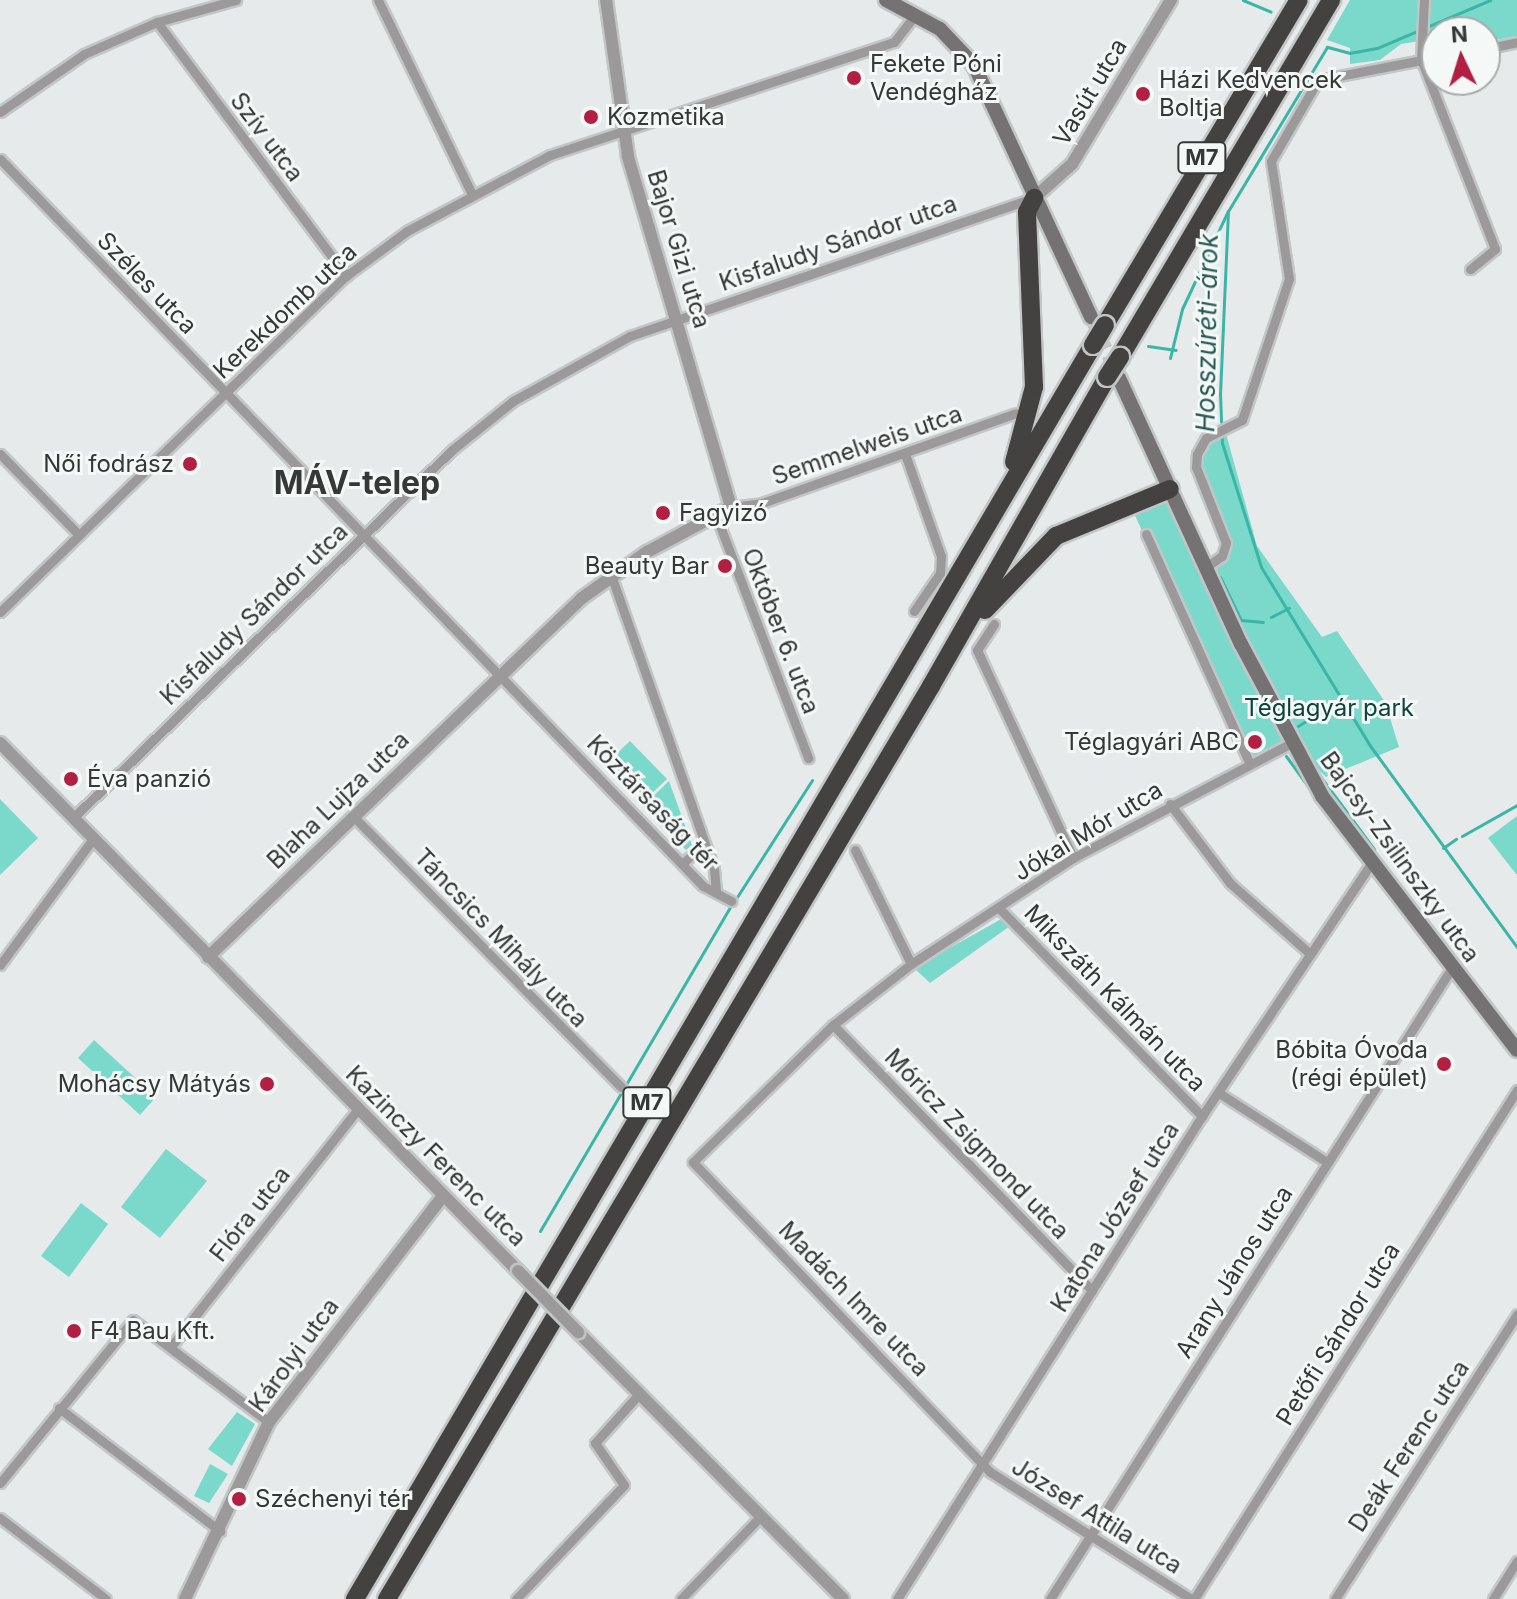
<!DOCTYPE html>
<html>
<head>
<meta charset="utf-8">
<style>
  body { margin:0 }
  #map { position:relative; width:1517px; height:1599px; overflow:hidden; background:#e6eaea; font-family:Inter,sans-serif }
  div>[style] { position:absolute }
  [style*='--x'] { left:calc(var(--x)*1px); top:calc(var(--y)*1px); width:calc(var(--w)*1px); rotate:calc(var(--a)*1deg) }
  .green>* { inset:0; background:#7ad9cb }
  .stream>* { height:3px; margin:-1.5px; padding:0 1.5px; transform-origin:1.5px; border-radius:1.5px; background:#3bb5a6 }
  .secondary-tunnel>* { height:14px; margin-top:-7px; transform-origin:0; background:repeating-linear-gradient(90deg,#c3c6c6 0 14px,transparent 0 21px) }
  .roads { filter:drop-shadow(2px 0 #c3c6c6) drop-shadow(-2px 0 #c3c6c6) drop-shadow(0 2px #c3c6c6) drop-shadow(0 -2px #c3c6c6) }
  .minor>* { height:9px; margin:-4.5px; padding:0 4.5px; transform-origin:4.5px; border-radius:4.5px; background:#9b9999 }
  .tertiary>* { height:12px; margin:-6px; padding:0 6px; transform-origin:6px; border-radius:6px; background:#9b9999 }
  .secondary>* { height:14px; margin:-7px; padding:0 7px; transform-origin:7px; border-radius:7px; background:#757273 }
  .motorway>* { height:18px; margin:-9px; padding:0 9px; transform-origin:9px; border-radius:9px; background:#444141 }
  .bridges { filter:drop-shadow(2px 0 #c3c6c6) drop-shadow(-2px 0 #c3c6c6) drop-shadow(0 2px #c3c6c6) drop-shadow(0 -2px #c3c6c6) }
  .tertiary-bridge>* { height:12px; margin:-6px; padding:0 6px; transform-origin:6px; border-radius:6px; background:#9b9999 }
  .motorway-bridge>* { height:18px; margin:-9px; padding:0 9px; transform-origin:9px; border-radius:9px; background:#444141 }
  .dots>* { width:22px; height:22px; translate:-50% -50%; box-sizing:border-box; border:4px solid #f4f8f7; border-radius:50% }
  span { translate:-50% -50%; white-space:nowrap; text-align:center; line-height:1.15; -webkit-text-stroke:6px #f4f8f7; paint-order:stroke }
  .shield-label span { padding:2px 6px; background:#f4f8f7; border:2px solid; border-radius:6px; -webkit-text-stroke-width:0 }
  .shield-label { font-size:22px; color:#363838; font-weight:700 }
  .poi-label { font-size:24px; color:#363838 }
  .left { translate:0 -50%; text-align:left }
  .right { translate:-100% -50%; text-align:right }
  .street-label { font-size:24px; color:#363838 }
  .park-label { font-size:24px; color:#0e433d }
  .water-label { font-size:26px; color:#285a53; font-style:italic }
  .district-label { font-size:32px; color:#363838; font-weight:700 }
  .north { position:absolute; left:1421px; top:16px; width:80px; height:80px; box-sizing:border-box; background:#f4f8f7; border:2px solid #a8abab; border-radius:50%; rotate:356deg; font-size:22px; font-weight:700; line-height:32px; text-align:center; color:#363838 }
  .north::after { content:''; display:block; margin:auto; width:28px; height:36px; background:#b21f43; clip-path:polygon(50% 0,100% 100%,50% 72%,0 100%) }
</style>
</head>
<body>
<div id="map">
  <div class="green">
    <i style="clip-path:polygon(1350px 0,1517px 0,1517px 36px,1485px 42px,1485px 32px,1437px 32px,1437px 51px,1426px 40px,1401px 44px,1380px 60px,1350px 64px,1350px 48px,1327px 40px)"></i>
    <i style="clip-path:polygon(1225px 430px,1257px 546px,1322px 637px,1337px 631px,1385px 702px,1399px 747px,1326px 777px,1291px 743px,1250px 764px,1131px 507px,1170px 489px,1206px 567px,1225px 550px,1196px 467px,1200px 446px)"></i>
    <i style="clip-path:polygon(630px 741px,667px 779px,646px 799px,609px 761px)"></i>
    <i style="clip-path:polygon(669px 781px,692px 845px,686px 850px,643px 806px)"></i>
    <i style="clip-path:polygon(0 799px,38px 838px,0 875px)"></i>
    <i style="clip-path:polygon(1517px 816px,1517px 874px,1516px 874px,1488px 838px)"></i>
    <i style="clip-path:polygon(1003px 918px,1010px 926px,930px 983px,914px 968px)"></i>
    <i style="clip-path:polygon(94px 1040px,156px 1097px,140px 1115px,78px 1058px)"></i>
    <i style="clip-path:polygon(166px 1149px,207px 1181px,160px 1238px,121px 1207px)"></i>
    <i style="clip-path:polygon(81px 1203px,108px 1224px,69px 1277px,41px 1256px)"></i>
    <i style="clip-path:polygon(237px 1412px,255px 1424px,232px 1466px,208px 1449px)"></i>
    <i style="clip-path:polygon(210px 1464px,228px 1474px,209px 1503px,194px 1496px)"></i>
  </div>
  <div class="stream">
    <i style="--x:1243;--y:0;--w:30;--a:23"></i>
    <i style="--x:1490;--y:0;--w:123;--a:157"></i>
    <i style="--x:1377;--y:48;--w:27;--a:170"></i>
    <i style="--x:1350;--y:53;--w:24;--a:-165"></i>
    <i style="--x:1327;--y:47;--w:192;--a:121.1"></i>
    <i style="--x:1228;--y:211;--w:183;--a:92.5"></i>
    <i style="--x:1220;--y:394;--w:49;--a:87.7"></i>
    <i style="--x:1222;--y:443;--w:130;--a:72.5"></i>
    <i style="--x:1261;--y:567;--w:211;--a:58.6"></i>
    <i style="--x:1371;--y:747;--w:248;--a:53.9"></i>
    <i style="--x:1148;--y:346;--w:28;--a:8"></i>
    <i style="--x:1170;--y:358;--w:50;--a:-76.2"></i>
    <i style="--x:1182;--y:309;--w:108;--a:-64.9"></i>
    <i style="--x:1220;--y:577;--w:48;--a:64"></i>
    <i style="--x:1241;--y:620;--w:22;--a:5"></i>
    <i style="--x:1271;--y:617;--w:20;--a:-27"></i>
    <i style="--x:1298;--y:726;--w:52;--a:-32.5"></i>
    <i style="--x:1286;--y:756;--w:125;--a:54.1"></i>
    <i style="--x:1317;--y:772;--w:96;--a:53.5"></i>
    <i style="--x:1462;--y:836;--w:63;--a:-29.4"></i>
    <i style="--x:1443;--y:848;--w:16;--a:-35"></i>
    <i style="--x:1373;--y:875;--w:25;--a:53"></i>
    <i style="--x:737;--y:897;--w:139;--a:-57.3"></i>
    <i style="--x:540;--y:1231;--w:377;--a:-59.6"></i>
  </div>
  <div class="secondary-tunnel">
    <i style="--x:1091;--y:317;--w:63;--a:65.5"></i>
  </div>
  <div class="roads">
    <div class="minor">
      <i style="--x:378;--y:0;--w:213;--a:64.2"></i>
      <i style="--x:1424;--y:0;--w:59;--a:92.9"></i>
      <i style="--x:1421;--y:59;--w:204;--a:68.7"></i>
      <i style="--x:1495;--y:249;--w:32;--a:141"></i>
      <i style="--x:157;--y:22;--w:317;--a:53.3"></i>
      <i style="--x:1485;--y:49;--w:33;--a:-12"></i>
      <i style="--x:0;--y:112;--w:102;--a:-34.6"></i>
      <i style="--x:84;--y:54;--w:80;--a:-23.7"></i>
      <i style="--x:157;--y:22;--w:82;--a:-15.6"></i>
      <i style="--x:0;--y:159;--w:1011;--a:45.96"></i>
      <i style="--x:703;--y:886;--w:32;--a:28"></i>
      <i style="--x:0;--y:454;--w:113;--a:45.7"></i>
      <i style="--x:905;--y:454;--w:108;--a:70.6"></i>
      <i style="--x:941;--y:556;--w:17;--a:93"></i>
      <i style="--x:940;--y:573;--w:46;--a:124.4"></i>
      <i style="--x:731;--y:507;--w:31;--a:-7"></i>
      <i style="--x:762;--y:503;--w:269;--a:-19.5"></i>
      <i style="--x:717;--y:518;--w:257;--a:69.2"></i>
      <i style="--x:1146;--y:534;--w:252;--a:65.7"></i>
      <i style="--x:1206;--y:567;--w:19;--a:-35"></i>
      <i style="--x:1222;--y:556;--w:14;--a:-73"></i>
      <i style="--x:1226;--y:543;--w:82;--a:-111.5"></i>
      <i style="--x:1196;--y:467;--w:13;--a:-86"></i>
      <i style="--x:1197;--y:454;--w:18;--a:-61"></i>
      <i style="--x:1206;--y:438;--w:40;--a:-26.6"></i>
      <i style="--x:1242;--y:420;--w:149;--a:-71.6"></i>
      <i style="--x:1289;--y:279;--w:119;--a:-98.7"></i>
      <i style="--x:1271;--y:161;--w:94;--a:-59.9"></i>
      <i style="--x:1318;--y:80;--w:121;--a:-10.9"></i>
      <i style="--x:611;--y:575;--w:312;--a:70.7"></i>
      <i style="--x:714;--y:869;--w:24;--a:85"></i>
      <i style="--x:0;--y:612;--w:482;--a:-44.2"></i>
      <i style="--x:346;--y:276;--w:76;--a:-36.4"></i>
      <i style="--x:407;--y:231;--w:162;--a:-28"></i>
      <i style="--x:550;--y:155;--w:362;--a:-18.2"></i>
      <i style="--x:894;--y:42;--w:34;--a:-52"></i>
      <i style="--x:994;--y:624;--w:31;--a:123"></i>
      <i style="--x:977;--y:650;--w:229;--a:65.2"></i>
      <i style="--x:1170;--y:804;--w:99;--a:52.8"></i>
      <i style="--x:1230;--y:883;--w:104;--a:41.5"></i>
      <i style="--x:353;--y:816;--w:381;--a:45.3"></i>
      <i style="--x:73;--y:818;--w:528;--a:-44.16"></i>
      <i style="--x:452;--y:450;--w:78;--a:-38.8"></i>
      <i style="--x:513;--y:401;--w:134;--a:-29.1"></i>
      <i style="--x:630;--y:336;--w:424;--a:-18.9"></i>
      <i style="--x:855;--y:850;--w:127;--a:63.8"></i>
      <i style="--x:683;--y:863;--w:28;--a:-42"></i>
      <i style="--x:999;--y:908;--w:291;--a:45.7"></i>
      <i style="--x:0;--y:965;--w:157;--a:-53.6"></i>
      <i style="--x:833;--y:1025;--w:371;--a:45.7"></i>
      <i style="--x:1219;--y:1093;--w:128;--a:32.6"></i>
      <i style="--x:173;--y:1344;--w:299;--a:-51.8"></i>
      <i style="--x:59;--y:1408;--w:203;--a:37.4"></i>
      <i style="--x:0;--y:1483;--w:210;--a:-50.8"></i>
      <i style="--x:133;--y:1320;--w:170;--a:36.9"></i>
      <i style="--x:0;--y:1518;--w:133;--a:37.4"></i>
      <i style="--x:516;--y:1599;--w:157;--a:-46.5"></i>
      <i style="--x:624;--y:1485;--w:51;--a:-124.6"></i>
      <i style="--x:595;--y:1443;--w:66;--a:-48.1"></i>
      <i style="--x:681;--y:1599;--w:114;--a:-46.1"></i>
      <i style="--x:897;--y:1599;--w:571;--a:-57.73"></i>
      <i style="--x:1202;--y:1116;--w:307;--a:-56.2"></i>
      <i style="--x:1050;--y:1599;--w:750;--a:-57.52"></i>
      <i style="--x:1191;--y:1599;--w:238;--a:-147.7"></i>
      <i style="--x:990;--y:1472;--w:429;--a:-133.8"></i>
      <i style="--x:693;--y:1162;--w:196;--a:-44.4"></i>
      <i style="--x:833;--y:1025;--w:99;--a:-38"></i>
      <i style="--x:911;--y:964;--w:194;--a:-33.2"></i>
      <i style="--x:1073;--y:858;--w:246;--a:-27.8"></i>
      <i style="--x:1194;--y:1599;--w:603;--a:-57.6"></i>
      <i style="--x:1335;--y:1599;--w:338;--a:-57.4"></i>
      <i style="--x:1493;--y:1599;--w:45;--a:-57.7"></i>
    </div>
    <div class="tertiary">
      <i style="--x:1034;--y:198;--w:51;--a:-41.8"></i>
      <i style="--x:1072;--y:164;--w:192;--a:-58.9"></i>
      <i style="--x:0;--y:743;--w:740;--a:45.55"></i>
      <i style="--x:208;--y:957;--w:518;--a:-43.83"></i>
      <i style="--x:582;--y:598;--w:80;--a:-35.3"></i>
      <i style="--x:647;--y:552;--w:95;--a:-28.2"></i>
      <i style="--x:731;--y:507;--w:366;--a:-106.4"></i>
      <i style="--x:628;--y:156;--w:158;--a:-98"></i>
      <i style="--x:578;--y:1332;--w:376;--a:45.2"></i>
      <i style="--x:185;--y:1599;--w:196;--a:-64.6"></i>
      <i style="--x:269;--y:1422;--w:285;--a:-52.4"></i>
    </div>
    <div class="secondary">
      <i style="--x:886;--y:0;--w:61;--a:28.2"></i>
      <i style="--x:940;--y:29;--w:50;--a:46.6"></i>
      <i style="--x:974;--y:65;--w:278;--a:65.1"></i>
      <i style="--x:1119;--y:378;--w:293;--a:65.4"></i>
      <i style="--x:1241;--y:644;--w:172;--a:61.9"></i>
      <i style="--x:1322;--y:796;--w:320;--a:52.5"></i>
    </div>
    <div class="motorway">
      <i style="--x:1105;--y:325;--w:378;--a:-59.2"></i>
      <i style="--x:1120;--y:357;--w:415;--a:-59.4"></i>
      <i style="--x:1014;--y:462;--w:78;--a:-75.1"></i>
      <i style="--x:1034;--y:387;--w:175;--a:-92.3"></i>
      <i style="--x:1027;--y:212;--w:16;--a:-63"></i>
      <i style="--x:985;--y:610;--w:103;--a:-46.2"></i>
      <i style="--x:1056;--y:536;--w:123;--a:-22.4"></i>
      <i style="--x:355;--y:1599;--w:1455;--a:-59.52"></i>
      <i style="--x:387;--y:1599;--w:1063;--a:-59.21"></i>
      <i style="--x:931;--y:686;--w:356;--a:-60.3"></i>
    </div>
  </div>
  <div class="bridges">
    <div class="tertiary-bridge">
      <i style="--x:518;--y:1271;--w:86;--a:45.5"></i>
    </div>
    <div class="motorway-bridge">
      <i style="--x:1093;--y:345;--w:23;--a:-59"></i>
      <i style="--x:1107;--y:377;--w:24;--a:-57"></i>
    </div>
  </div>
  <div class="dots">
    <i style="left:854px;top:78px;background:#b21f43"></i>
    <i style="left:1143px;top:94px;background:#b21f43"></i>
    <i style="left:591px;top:117px;background:#b21f43"></i>
    <i style="left:190px;top:464px;background:#b21f43"></i>
    <i style="left:663px;top:513px;background:#b21f43"></i>
    <i style="left:725px;top:566px;background:#b21f43"></i>
    <i style="left:1255px;top:742px;background:#b21f43"></i>
    <i style="left:71px;top:779px;background:#b21f43"></i>
    <i style="left:1444px;top:1064px;background:#b21f43"></i>
    <i style="left:267px;top:1084px;background:#b21f43"></i>
    <i style="left:74px;top:1331px;background:#b21f43"></i>
    <i style="left:239px;top:1499px;background:#b21f43"></i>
  </div>
  <div class="shield-label">
    <span style="left:1202px;top:158px">M7</span>
    <span style="left:647px;top:1103px">M7</span>
  </div>
  <div class="poi-label">
    <span class="left" style="left:870px;top:78px">Fekete Póni<br>Vendégház</span>
    <span class="left" style="left:1159px;top:94px">Házi Kedvencek<br>Boltja</span>
    <span class="left" style="left:607px;top:117px">Kozmetika</span>
    <span class="right" style="left:174px;top:464px">Női fodrász</span>
    <span class="left" style="left:679px;top:513px">Fagyizó</span>
    <span class="right" style="left:709px;top:566px">Beauty Bar</span>
    <span class="right" style="left:1239px;top:742px">Téglagyári ABC</span>
    <span class="left" style="left:87px;top:779px">Éva panzió</span>
    <span class="right" style="left:1428px;top:1064px">Bóbita Óvoda<br>(régi épület)</span>
    <span class="right" style="left:251px;top:1084px">Mohácsy Mátyás</span>
    <span class="left" style="left:90px;top:1331px">F4 Bau Kft.</span>
    <span class="left" style="left:255px;top:1499px">Széchenyi tér</span>
  </div>
  <div class="street-label">
    <span style="left:1090px;top:92px;rotate:-59deg">Vasút utca</span>
    <span style="left:267px;top:137px;rotate:53deg">Szív utca</span>
    <span style="left:838px;top:243px;rotate:-19deg">Kisfaludy Sándor utca</span>
    <span style="left:679px;top:249px;rotate:73deg">Bajor Gizi utca</span>
    <span style="left:147px;top:283px;rotate:46deg">Széles utca</span>
    <span style="left:285px;top:311px;rotate:-43deg">Kerekdomb utca</span>
    <span style="left:867px;top:445px;rotate:-19deg">Semmelweis utca</span>
    <span style="left:254px;top:614px;rotate:-44deg">Kisfaludy Sándor utca</span>
    <span style="left:781px;top:631px;rotate:69deg">Október 6. utca</span>
    <span style="left:338px;top:800px;rotate:-44deg">Blaha Lujza utca</span>
    <span style="left:653px;top:803px;rotate:46deg">Köztársaság tér</span>
    <span style="left:1088px;top:831px;rotate:-31deg">Jókai Mór utca</span>
    <span style="left:1400px;top:857px;rotate:54deg">Bajcsy-Zsilinszky utca</span>
    <span style="left:501px;top:938px;rotate:46deg">Táncsics Mihály utca</span>
    <span style="left:1115px;top:998px;rotate:46deg">Mikszáth Kálmán utca</span>
    <span style="left:977px;top:1144px;rotate:46deg">Móricz Zsigmond utca</span>
    <span style="left:436px;top:1156px;rotate:45deg">Kazinczy Ferenc utca</span>
    <span style="left:250px;top:1214px;rotate:-52deg">Flóra utca</span>
    <span style="left:1115px;top:1217px;rotate:-58deg">Katona József utca</span>
    <span style="left:1234px;top:1272px;rotate:-58deg">Arany János utca</span>
    <span style="left:854px;top:1299px;rotate:46deg">Madách Imre utca</span>
    <span style="left:1338px;top:1334px;rotate:-58deg">Petőfi Sándor utca</span>
    <span style="left:294px;top:1355px;rotate:-54deg">Károlyi utca</span>
    <span style="left:1409px;top:1446px;rotate:-57deg">Deák Ferenc utca</span>
    <span style="left:1097px;top:1516px;rotate:32deg">József Attila utca</span>
  </div>
  <div class="park-label">
    <span style="left:1329px;top:708px">Téglagyár park</span>
  </div>
  <div class="water-label">
    <span style="left:1207px;top:333px;rotate:-89deg">Hosszúréti-árok</span>
  </div>
  <div class="district-label">
    <span style="left:357px;top:483px">MÁV-telep</span>
  </div>
  <div class="north">N</div>
</div>
</body>
</html>
